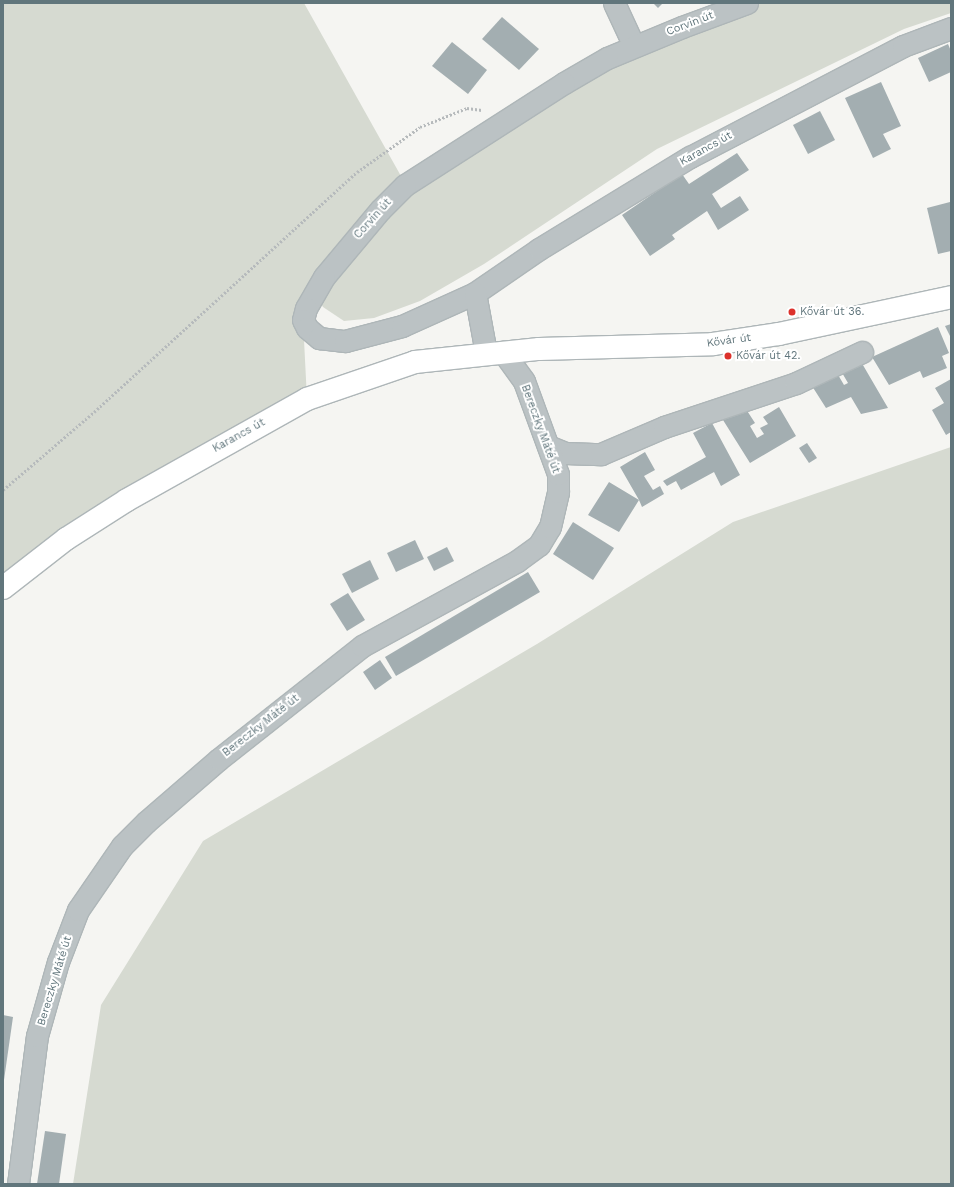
<!DOCTYPE html>
<html>
<head>
<meta charset="utf-8">
<style>
  body { margin:0 }
  #map { position:relative; width:954px; height:1187px; overflow:hidden; background:#f5f5f2; font-family:"Work Sans",sans-serif }
  div>[style] { position:absolute }
  [style*='--x'] { left:calc(var(--x)*1px); top:calc(var(--y)*1px); width:calc(var(--w)*1px); rotate:calc(var(--a)*1deg) }
  .green>* { inset:0; background:#d6dad1 }
  .building>* { inset:0; background:#a3aeb1 }
  .path>* { height:2.5px; margin-top:-1.25px; transform-origin:0; background:repeating-linear-gradient(90deg,#b6babc 0 2px,transparent 0 4px) }
  .roads { filter:drop-shadow(1px 0 #aeb6b8) drop-shadow(-1px 0 #aeb6b8) drop-shadow(0 1px #aeb6b8) drop-shadow(0 -1px #aeb6b8) }
  .minor>* { height:21px; margin:-10.5px; padding:0 10.5px; transform-origin:10.5px; border-radius:10.5px; background:#bbc2c4 }
  .secondary>* { height:22px; margin:-11px; padding:0 11px; transform-origin:11px; border-radius:11px; background:#fff }
  .dots>* { width:11px; height:11px; translate:-50% -50%; box-sizing:border-box; border:2px solid #fff; border-radius:50% }
  span { translate:-50% -50%; white-space:nowrap; text-align:center; line-height:1.15; -webkit-text-stroke:4px #fff; paint-order:stroke }
  .street-label { font-size:11px; color:#61767c }
  .poi-label { font-size:11px; color:#61767c }
  .left { translate:0 -50%; text-align:left }
  .frame { position:absolute; inset:0; border:4px solid #61767c; pointer-events:none }
</style>
</head>
<body>
<div id="map">
  <div class="green">
    <i style="clip-path:polygon(3px 3px,304px 3px,406px 185px,564px 83px,747px 3px,951px 3px,951px 13px,904px 29px,657px 149px,484px 264px,420px 301px,374px 318px,344px 321px,323px 307px,314px 293px,303px 320px,307px 399px,3px 588px)"></i>
    <i style="clip-path:polygon(951px 447px,951px 1184px,73px 1184px,101px 1005px,203px 841px,537px 644px,733px 522px)"></i>
  </div>
  <div class="building">
    <i style="clip-path:polygon(653px 3px,663px 3px,658px 8px)"></i>
    <i style="clip-path:polygon(502px 17px,539px 49px,519px 70px,482px 39px)"></i>
    <i style="clip-path:polygon(452px 42px,487px 70px,468px 94px,432px 66px)"></i>
    <i style="clip-path:polygon(948px 44px,951px 51px,951px 72px,929px 82px,918px 58px)"></i>
    <i style="clip-path:polygon(881px 82px,901px 126px,883px 134px,891px 149px,873px 158px,845px 98px)"></i>
    <i style="clip-path:polygon(820px 111px,835px 140px,808px 154px,793px 125px)"></i>
    <i style="clip-path:polygon(737px 153px,749px 170px,712px 194px,721px 208px,740px 196px,749px 210px,718px 230px,707px 211px,672px 235px,675px 239px,650px 256px,622px 215px,682px 174px,689px 184px)"></i>
    <i style="clip-path:polygon(950px 202px,951px 251px,938px 254px,927px 208px)"></i>
    <i style="clip-path:polygon(951px 324px,951px 338px,945px 326px)"></i>
    <i style="clip-path:polygon(938px 327px,949px 353px,942px 356px,947px 368px,923px 378px,920px 371px,889px 385px,872px 357px)"></i>
    <i style="clip-path:polygon(860px 360px,888px 408px,861px 414px,851px 397px,826px 408px,812px 386px,837px 373px,844px 385px,848px 383px,841px 371px)"></i>
    <i style="clip-path:polygon(951px 379px,951px 432px,946px 435px,932px 410px,944px 403px,935px 388px)"></i>
    <i style="clip-path:polygon(744px 406px,755px 423px,750px 426px,757px 438px,764px 434px,760px 428px,768px 424px,763px 417px,779px 407px,796px 436px,750px 463px,723px 420px)"></i>
    <i style="clip-path:polygon(712px 423px,740px 475px,721px 486px,714px 472px,681px 490px,676px 481px,667px 486px,663px 481px,706px 457px,693px 433px)"></i>
    <i style="clip-path:polygon(807px 443px,817px 458px,809px 463px,799px 448px)"></i>
    <i style="clip-path:polygon(645px 452px,655px 470px,644px 476px,653px 490px,660px 486px,664px 494px,642px 507px,639px 500px,619px 532px,588px 515px,609px 482px,639px 500px,620px 467px)"></i>
    <i style="clip-path:polygon(573px 522px,614px 548px,593px 580px,553px 554px)"></i>
    <i style="clip-path:polygon(415px 540px,424px 559px,396px 572px,387px 553px)"></i>
    <i style="clip-path:polygon(447px 547px,454px 561px,434px 571px,427px 557px)"></i>
    <i style="clip-path:polygon(370px 560px,379px 579px,352px 593px,342px 574px)"></i>
    <i style="clip-path:polygon(528px 572px,540px 592px,396px 676px,385px 657px)"></i>
    <i style="clip-path:polygon(348px 593px,365px 620px,347px 631px,330px 604px)"></i>
    <i style="clip-path:polygon(380px 660px,392px 678px,375px 690px,363px 672px)"></i>
    <i style="clip-path:polygon(3px 1015px,13px 1017px,4px 1080px,3px 1080px)"></i>
    <i style="clip-path:polygon(45px 1131px,66px 1134px,59px 1184px,37px 1184px)"></i>
  </div>
  <div class="path">
    <i style="--x:3;--y:490;--w:120;--a:-40.6"></i>
    <i style="--x:94;--y:412;--w:356;--a:-42.4"></i>
    <i style="--x:357;--y:172;--w:77;--a:-35.5"></i>
    <i style="--x:420;--y:127;--w:51;--a:-22"></i>
    <i style="--x:467;--y:108;--w:15;--a:8"></i>
  </div>
  <div class="roads">
    <div class="minor">
      <i style="--x:614;--y:3;--w:47;--a:65.1"></i>
      <i style="--x:747;--y:3;--w:69;--a:159.7"></i>
      <i style="--x:682;--y:27;--w:81;--a:157.5"></i>
      <i style="--x:607;--y:58;--w:50;--a:149.8"></i>
      <i style="--x:564;--y:83;--w:189;--a:147.3"></i>
      <i style="--x:405;--y:185;--w:35;--a:135"></i>
      <i style="--x:380;--y:210;--w:87;--a:129.9"></i>
      <i style="--x:324;--y:277;--w:36;--a:120"></i>
      <i style="--x:306;--y:308;--w:12;--a:104"></i>
      <i style="--x:303;--y:320;--w:9;--a:63"></i>
      <i style="--x:307;--y:328;--w:16;--a:40"></i>
      <i style="--x:319;--y:338;--w:26;--a:7"></i>
      <i style="--x:345;--y:341;--w:59;--a:-14.7"></i>
      <i style="--x:402;--y:326;--w:80;--a:-24.3"></i>
      <i style="--x:475;--y:293;--w:78;--a:-34.5"></i>
      <i style="--x:539;--y:249;--w:177;--a:-31.4"></i>
      <i style="--x:690;--y:157;--w:240;--a:-27.5"></i>
      <i style="--x:903;--y:46;--w:51;--a:-20.6"></i>
      <i style="--x:475;--y:293;--w:61;--a:79.6"></i>
      <i style="--x:548;--y:446;--w:18;--a:22"></i>
      <i style="--x:565;--y:453;--w:36;--a:2"></i>
      <i style="--x:601;--y:454;--w:69;--a:-23.2"></i>
      <i style="--x:664;--y:427;--w:139;--a:-18.4"></i>
      <i style="--x:796;--y:383;--w:73;--a:-25.2"></i>
      <i style="--x:18;--y:1184;--w:149;--a:-82.7"></i>
      <i style="--x:37;--y:1036;--w:77;--a:-74.2"></i>
      <i style="--x:58;--y:962;--w:56;--a:-69"></i>
      <i style="--x:78;--y:910;--w:78;--a:-55.5"></i>
      <i style="--x:122;--y:846;--w:34;--a:-45"></i>
      <i style="--x:146;--y:822;--w:96;--a:-40.8"></i>
      <i style="--x:219;--y:759;--w:182;--a:-38.3"></i>
      <i style="--x:362;--y:646;--w:177;--a:-28.7"></i>
      <i style="--x:517;--y:561;--w:27;--a:-36"></i>
      <i style="--x:539;--y:545;--w:21;--a:-59"></i>
      <i style="--x:550;--y:527;--w:36;--a:-77"></i>
      <i style="--x:558;--y:492;--w:18;--a:-90"></i>
      <i style="--x:558;--y:474;--w:99;--a:-110.1"></i>
      <i style="--x:524;--y:381;--w:36;--a:-126"></i>
    </div>
    <div class="secondary">
      <i style="--x:3;--y:588;--w:80;--a:-37.9"></i>
      <i style="--x:66;--y:539;--w:72;--a:-32.6"></i>
      <i style="--x:127;--y:500;--w:206;--a:-29.3"></i>
      <i style="--x:307;--y:399;--w:114;--a:-18.9"></i>
      <i style="--x:415;--y:362;--w:125;--a:-6"></i>
      <i style="--x:539;--y:349;--w:174;--a:-1.6"></i>
      <i style="--x:713;--y:344;--w:67;--a:-8.6"></i>
      <i style="--x:779;--y:334;--w:176;--a:-12.1"></i>
    </div>
  </div>
  <div class="dots">
    <i style="left:792px;top:312px;background:#dc312b"></i>
    <i style="left:728px;top:356px;background:#dc312b"></i>
  </div>
  <div class="street-label">
    <span style="left:690px;top:24px;rotate:-21deg">Corvin út</span>
    <span style="left:706px;top:149px;rotate:-29deg">Karancs út</span>
    <span style="left:373px;top:219px;rotate:-48deg">Corvin út</span>
    <span style="left:729px;top:341px;rotate:-8deg">Kővár út</span>
    <span style="left:540px;top:429px;rotate:70deg">Bereczky Máté út</span>
    <span style="left:239px;top:436px;rotate:-29deg">Karancs út</span>
    <span style="left:261px;top:726px;rotate:-38deg">Bereczky Máté út</span>
    <span style="left:55px;top:981px;rotate:-73deg">Bereczky Máté út</span>
  </div>
  <div class="poi-label">
    <span class="left" style="left:800px;top:312px">Kővár út 36.</span>
    <span class="left" style="left:736px;top:356px">Kővár út 42.</span>
  </div>
  <div class="frame"></div>
</div>
</body>
</html>
